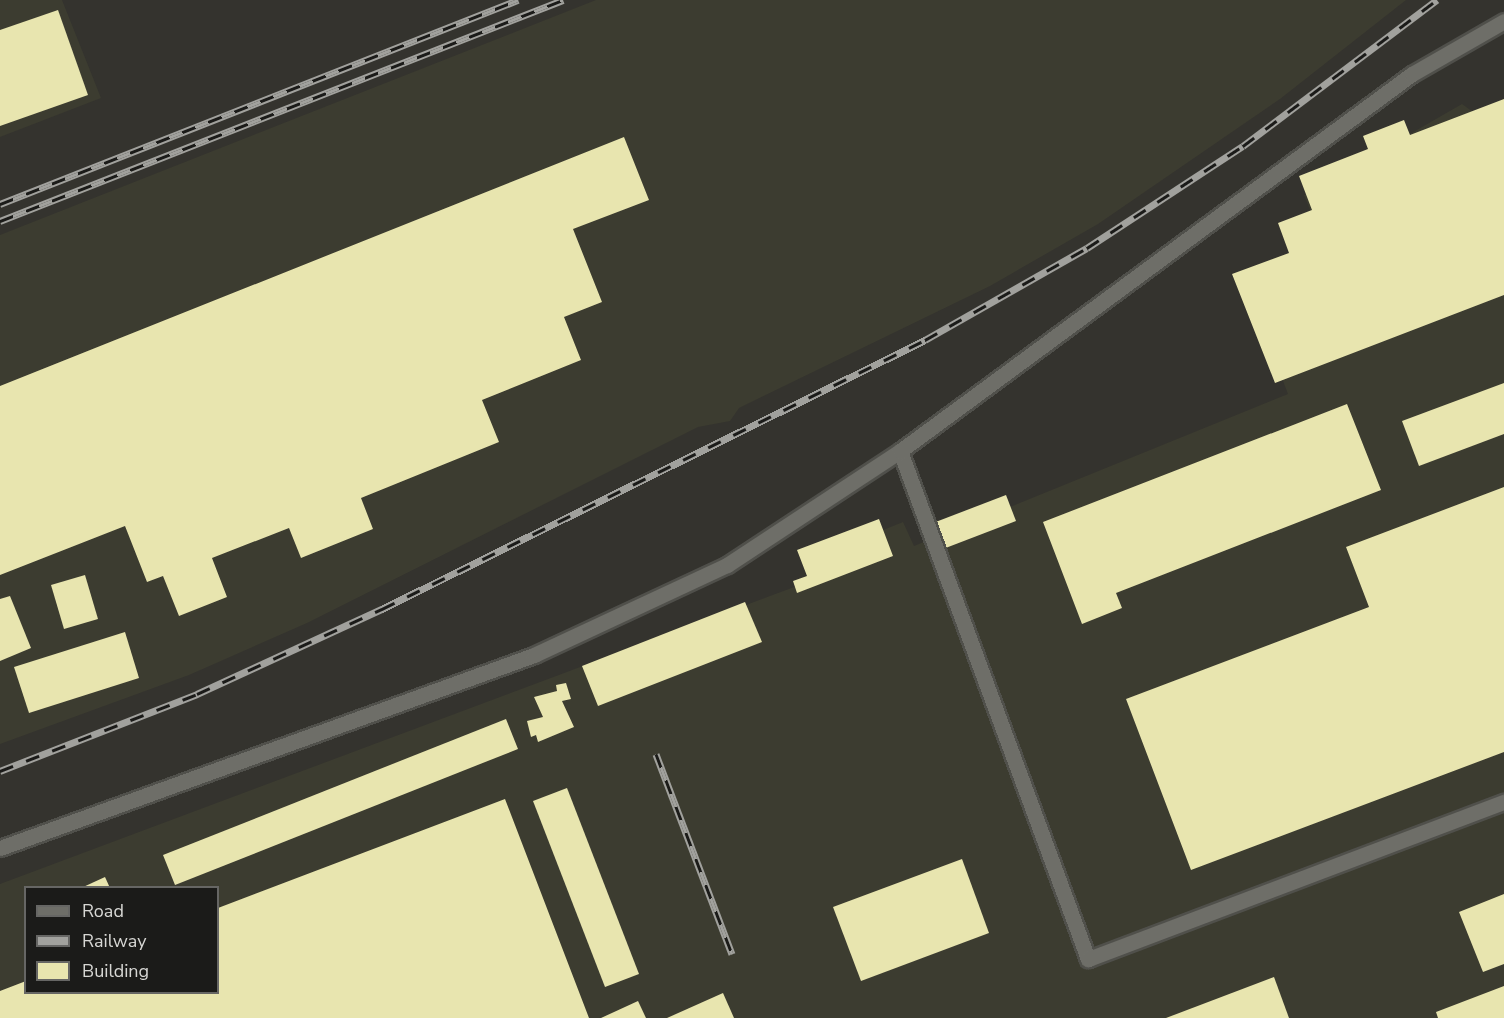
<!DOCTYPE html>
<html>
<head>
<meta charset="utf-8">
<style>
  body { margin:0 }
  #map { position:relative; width:1504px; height:1018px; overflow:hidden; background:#34332e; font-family:"Nunito Sans",sans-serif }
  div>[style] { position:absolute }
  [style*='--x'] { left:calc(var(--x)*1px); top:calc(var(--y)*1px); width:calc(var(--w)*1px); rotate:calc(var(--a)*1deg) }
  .built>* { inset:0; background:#3c3c30 }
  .building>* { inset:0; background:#e8e5af }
  .roads { filter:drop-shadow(2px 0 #50504b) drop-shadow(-2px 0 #50504b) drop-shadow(0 2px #50504b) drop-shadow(0 -2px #50504b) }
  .minor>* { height:15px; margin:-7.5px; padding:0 7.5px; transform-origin:7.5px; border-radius:7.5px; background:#6e6e68 }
  .rail>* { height:7px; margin-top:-3.5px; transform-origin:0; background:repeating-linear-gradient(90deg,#1b1b19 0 14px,#a1a19d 0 28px); box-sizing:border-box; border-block:2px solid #a1a19d }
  span { translate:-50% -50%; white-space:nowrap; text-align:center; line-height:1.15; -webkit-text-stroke:6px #1b1b19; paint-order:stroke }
  .legend { position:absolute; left:24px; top:886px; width:195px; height:108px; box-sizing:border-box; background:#1b1b19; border:2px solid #666664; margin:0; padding:8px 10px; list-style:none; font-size:18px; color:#d7d7d4 }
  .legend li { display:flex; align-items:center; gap:12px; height:30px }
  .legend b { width:30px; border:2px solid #666664 }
</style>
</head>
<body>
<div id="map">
  <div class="built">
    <i style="clip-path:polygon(0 0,62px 0,101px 98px,0 137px)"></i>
    <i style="clip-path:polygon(596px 0,1406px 0,1280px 99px,1098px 224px,990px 286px,739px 408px,730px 421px,698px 427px,307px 623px,189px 675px,0 744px,0 235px)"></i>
    <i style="clip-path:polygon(evenodd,1504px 103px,1504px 1018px,0 1018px,0 884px,829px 574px,821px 555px,903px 522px,914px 546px,1288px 394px,1250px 294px,1317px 227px,1304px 195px,1462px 104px,1477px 115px,1504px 103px,26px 888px,218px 888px,218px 992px,26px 992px,26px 888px)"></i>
  </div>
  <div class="building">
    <i style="clip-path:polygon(58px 10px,88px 95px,0 126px,0 30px)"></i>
    <i style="clip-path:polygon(1504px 99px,1504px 295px,1275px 383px,1232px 274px,1289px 253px,1278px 223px,1312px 210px,1299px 176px,1368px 149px,1363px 136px,1404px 120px,1410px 135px)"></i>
    <i style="clip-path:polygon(624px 137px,649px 200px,573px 229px,602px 302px,564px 317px,581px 360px,482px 400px,499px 442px,361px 498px,373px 529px,301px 558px,289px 528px,212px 558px,227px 597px,179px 616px,163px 576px,147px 582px,125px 526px,0 575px,0 386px)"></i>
    <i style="clip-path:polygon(1504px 383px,1504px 434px,1419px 466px,1402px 421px)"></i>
    <i style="clip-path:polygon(1347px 404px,1381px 490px,1116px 593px,1122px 608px,1082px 624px,1043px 522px)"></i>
    <i style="clip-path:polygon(1504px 487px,1504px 752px,1191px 870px,1126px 699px,1369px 607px,1346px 547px)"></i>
    <i style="clip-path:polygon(1006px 495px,1016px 521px,943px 549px,933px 523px)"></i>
    <i style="clip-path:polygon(879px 519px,893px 556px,797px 593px,793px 581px,807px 576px,797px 550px)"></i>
    <i style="clip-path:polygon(85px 575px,98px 619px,64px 629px,51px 585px)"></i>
    <i style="clip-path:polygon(10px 596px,31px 648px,0 661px,0 599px)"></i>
    <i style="clip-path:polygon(745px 602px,762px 642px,598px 706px,582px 666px)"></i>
    <i style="clip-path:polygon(125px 632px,139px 678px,29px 713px,14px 667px)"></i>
    <i style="clip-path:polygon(566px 683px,571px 699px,562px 701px,574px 727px,538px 742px,536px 735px,531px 737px,527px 721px,543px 717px,534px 697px,557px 691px,556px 685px)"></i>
    <i style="clip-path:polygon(506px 719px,518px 749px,175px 885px,163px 855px)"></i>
    <i style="clip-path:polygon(567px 788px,639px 974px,605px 987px,533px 801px)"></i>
    <i style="clip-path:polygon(505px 799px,589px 1018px,0 1018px,0 991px,26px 981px,26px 992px,218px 992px,218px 908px)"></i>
    <i style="clip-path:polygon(962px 859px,989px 933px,861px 981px,833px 907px)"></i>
    <i style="clip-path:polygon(105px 877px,110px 888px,81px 888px)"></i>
    <i style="clip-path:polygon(1504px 894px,1504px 964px,1483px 972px,1459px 912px)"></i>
    <i style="clip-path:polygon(1274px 977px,1289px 1018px,1166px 1018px)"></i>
    <i style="clip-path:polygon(1504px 986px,1504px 1018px,1438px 1018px,1436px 1012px)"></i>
    <i style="clip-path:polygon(723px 993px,734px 1018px,667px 1018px)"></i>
    <i style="clip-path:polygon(638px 1001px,646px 1018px,601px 1018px)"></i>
  </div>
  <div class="roads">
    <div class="minor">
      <i style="--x:900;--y:451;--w:542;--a:69.69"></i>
      <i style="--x:1088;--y:959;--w:445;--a:-20.7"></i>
      <i style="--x:0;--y:848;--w:568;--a:-19.87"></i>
      <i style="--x:534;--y:655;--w:213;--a:-25"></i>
      <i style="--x:727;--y:565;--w:207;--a:-33.4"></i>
      <i style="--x:900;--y:451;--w:636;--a:-36.37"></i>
      <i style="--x:1412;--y:74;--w:106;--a:-29.9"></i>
    </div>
  </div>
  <div class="rail">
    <i style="--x:0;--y:204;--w:557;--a:-21.5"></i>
    <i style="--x:0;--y:221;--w:605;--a:-21.43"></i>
    <i style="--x:656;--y:754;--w:214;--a:69.2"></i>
    <i style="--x:0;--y:771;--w:212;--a:-21.3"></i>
    <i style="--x:197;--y:694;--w:204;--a:-24.7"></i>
    <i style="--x:382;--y:609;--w:606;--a:-26.35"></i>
    <i style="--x:925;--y:340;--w:186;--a:-29.6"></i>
    <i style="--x:1087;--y:248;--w:186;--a:-33.2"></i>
    <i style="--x:1243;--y:146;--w:243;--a:-37"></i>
  </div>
  <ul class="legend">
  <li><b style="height:8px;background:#6e6e68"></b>Road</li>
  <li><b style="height:8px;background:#a1a19d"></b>Railway</li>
  <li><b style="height:16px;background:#e8e5af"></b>Building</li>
  </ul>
</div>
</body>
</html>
